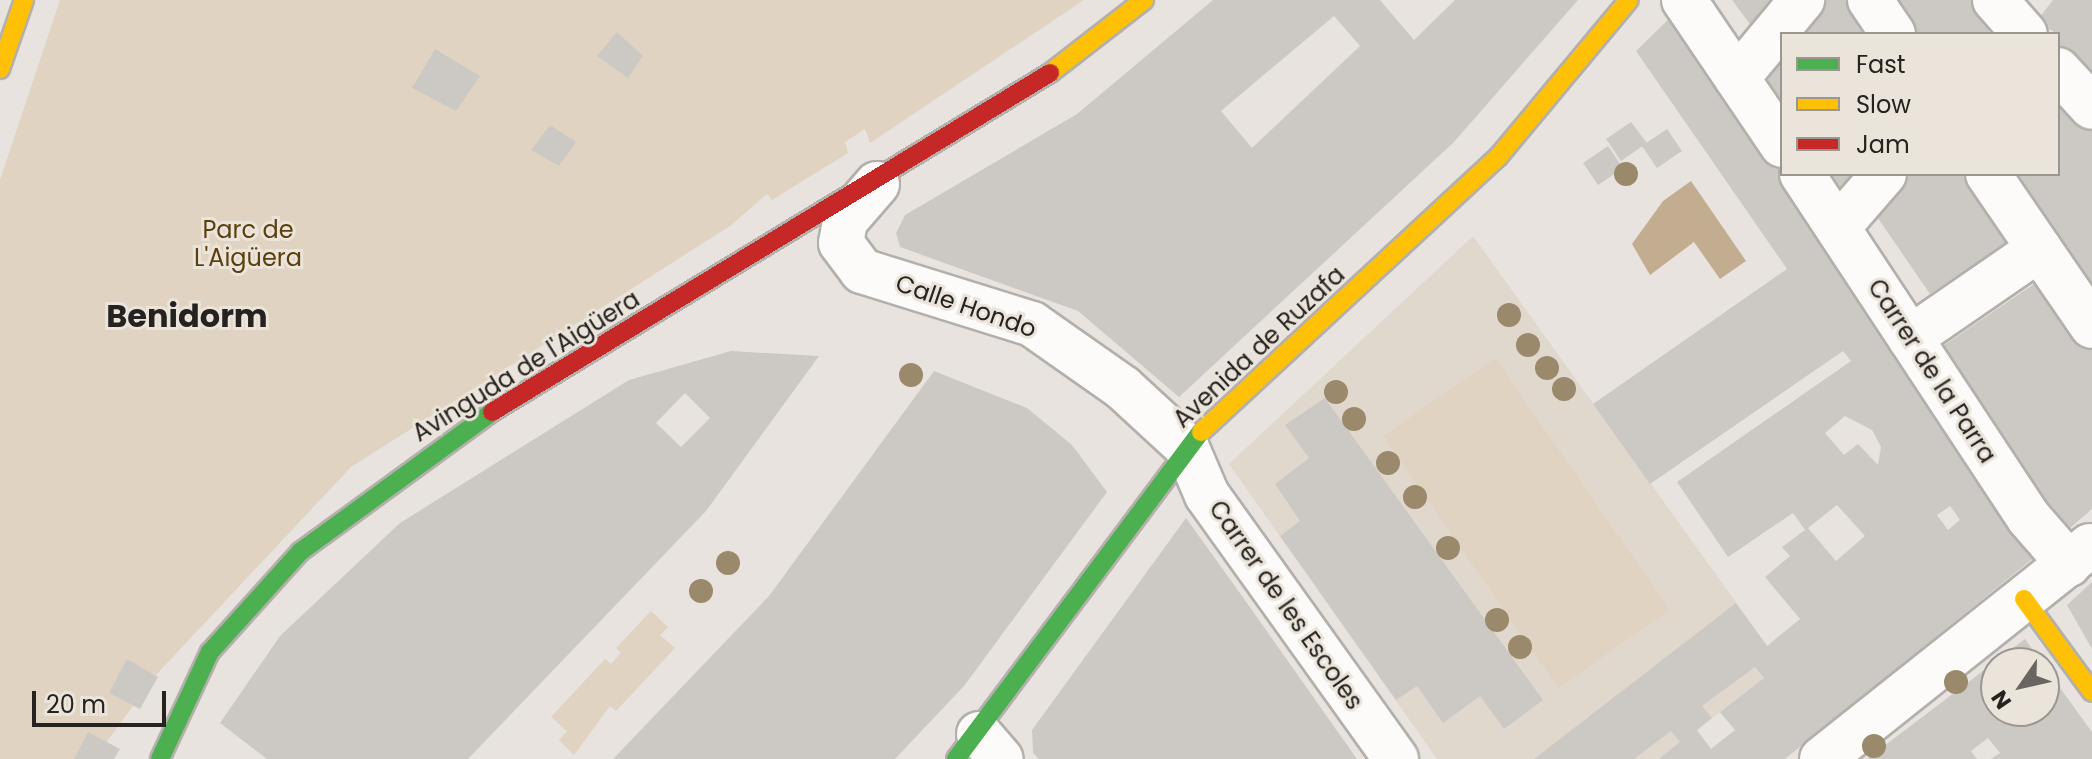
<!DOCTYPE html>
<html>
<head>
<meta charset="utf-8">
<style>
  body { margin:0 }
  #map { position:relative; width:2092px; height:759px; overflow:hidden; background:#e8e3de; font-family:Poppins,sans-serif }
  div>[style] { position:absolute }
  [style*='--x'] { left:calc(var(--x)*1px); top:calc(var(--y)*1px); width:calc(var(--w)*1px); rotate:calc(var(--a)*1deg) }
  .built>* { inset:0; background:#e1d8cd }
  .green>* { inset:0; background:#e0d3c1 }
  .water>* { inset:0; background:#c2ad90 }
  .building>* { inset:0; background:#ccc9c5 }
  .roads { filter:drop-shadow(2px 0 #b3b0ac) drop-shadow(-2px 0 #b3b0ac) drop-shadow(0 2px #b3b0ac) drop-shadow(0 -2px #b3b0ac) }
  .street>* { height:44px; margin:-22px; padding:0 22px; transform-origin:22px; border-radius:22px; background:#fcfbfa }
  .fast>* { height:18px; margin:-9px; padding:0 9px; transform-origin:9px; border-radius:9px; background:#4caf50 }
  .slow>* { height:18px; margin:-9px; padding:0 9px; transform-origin:9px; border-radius:9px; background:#ffc107 }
  .jam>* { height:18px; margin:-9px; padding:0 9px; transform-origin:9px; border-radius:9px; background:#c62828 }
  .trees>* { width:24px; height:24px; margin:-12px; border-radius:50%; background:#9a896b }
  span { translate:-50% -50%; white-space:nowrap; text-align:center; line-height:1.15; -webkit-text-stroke:6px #ebe4db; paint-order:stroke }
  .park-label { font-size:24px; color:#5b3f0d }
  .street-label { font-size:24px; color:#25221f }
  .district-label { font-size:32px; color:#25221f; font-weight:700 }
  .legend { position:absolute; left:1780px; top:32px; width:280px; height:144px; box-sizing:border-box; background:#ebe4db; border:2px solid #9c9690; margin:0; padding:10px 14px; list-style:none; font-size:24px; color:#25221f }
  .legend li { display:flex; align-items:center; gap:16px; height:40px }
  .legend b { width:40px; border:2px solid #9c9690 }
  .north { position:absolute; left:1980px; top:647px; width:80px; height:80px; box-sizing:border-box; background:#ebe4db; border:2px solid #9c9690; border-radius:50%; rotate:236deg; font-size:22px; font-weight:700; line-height:32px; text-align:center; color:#25221f }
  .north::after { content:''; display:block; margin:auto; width:28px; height:36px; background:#696662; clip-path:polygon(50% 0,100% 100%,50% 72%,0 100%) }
  .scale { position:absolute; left:32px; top:691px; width:134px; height:36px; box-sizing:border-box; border:4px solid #25221f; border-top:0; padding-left:10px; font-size:24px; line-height:28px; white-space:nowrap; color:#25221f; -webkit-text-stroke:6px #ebe4db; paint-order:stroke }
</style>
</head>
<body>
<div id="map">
  <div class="built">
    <i style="clip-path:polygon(1473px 236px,1781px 665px,1659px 759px,1437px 759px,1229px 464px)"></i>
  </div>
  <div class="green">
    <i style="clip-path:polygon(60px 0,1084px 0,870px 143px,865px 129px,845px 142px,848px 153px,772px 200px,767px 194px,730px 226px,351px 467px,155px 676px,94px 759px,0 759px,0 180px)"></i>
    <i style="clip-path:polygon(1495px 358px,1670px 610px,1558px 688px,1383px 436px)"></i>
    <i style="clip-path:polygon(651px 611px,668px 627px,660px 635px,675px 648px,616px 711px,610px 706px,574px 755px,559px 740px,567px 731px,551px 717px,605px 659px,611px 664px,621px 653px,616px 648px)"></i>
  </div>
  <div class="water">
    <i style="clip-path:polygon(1691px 181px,1746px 261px,1720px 279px,1694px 242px,1650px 275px,1632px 244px,1663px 201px)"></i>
  </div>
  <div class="building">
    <i style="clip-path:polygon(evenodd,1213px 0,1380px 0,1414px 40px,1455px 0,1578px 0,1454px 142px,1179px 397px,1078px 311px,900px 247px,896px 233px,905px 215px,1077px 114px,1213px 0,1334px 16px,1360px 46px,1252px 148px,1221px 111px,1334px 16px)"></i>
    <i style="clip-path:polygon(1732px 0,1785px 0,1758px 35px)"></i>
    <i style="clip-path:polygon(1820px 0,1857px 0,1880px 34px,1792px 34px)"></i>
    <i style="clip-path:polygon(1886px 0,1977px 0,1997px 22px,1987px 34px,1909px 34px)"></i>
    <i style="clip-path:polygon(2053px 0,2092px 0,2092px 85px,2058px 47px,2058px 34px,2036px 22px)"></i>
    <i style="clip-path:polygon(evenodd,1677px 11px,1813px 217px,1806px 223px,1811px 231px,1819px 225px,1909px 362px,1902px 367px,1908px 374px,1914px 370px,2037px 555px,1785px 759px,1659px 759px,1680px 742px,1671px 731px,1634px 759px,1534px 759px,1736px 603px,1767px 646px,1800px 619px,1765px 577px,1790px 556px,1782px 547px,1805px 530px,1793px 513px,1728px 557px,1677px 482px,1851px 361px,1843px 351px,1650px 484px,1593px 404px,1787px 269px,1636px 51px,1677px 11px,1845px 416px,1872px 430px,1881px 447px,1878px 465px,1858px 444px,1844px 455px,1825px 433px,1845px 416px,1677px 11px,1837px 505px,1865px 536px,1836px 561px,1808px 528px,1837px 505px,1677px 11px,1950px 506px,1960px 520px,1948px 530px,1937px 515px,1950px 506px,1677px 11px,1755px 667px,1764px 678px,1720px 712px,1735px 730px,1711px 749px,1697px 730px,1712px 718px,1702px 706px,1755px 667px)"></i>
    <i style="clip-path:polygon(617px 32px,643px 56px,628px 78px,597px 56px)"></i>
    <i style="clip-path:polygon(1782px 47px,1782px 127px,1754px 87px)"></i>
    <i style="clip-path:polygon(435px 49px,480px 76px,456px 111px,412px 88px)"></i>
    <i style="clip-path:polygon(2058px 90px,2092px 128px,2092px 301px,2005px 174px,2058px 174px)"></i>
    <i style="clip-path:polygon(1631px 122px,1647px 143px,1621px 161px,1606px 139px)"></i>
    <i style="clip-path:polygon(550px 125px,576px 142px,559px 166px,531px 150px)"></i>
    <i style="clip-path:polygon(1667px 129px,1682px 151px,1657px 168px,1642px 146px)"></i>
    <i style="clip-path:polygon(1608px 146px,1623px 168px,1598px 185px,1583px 163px)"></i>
    <i style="clip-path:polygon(1814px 174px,1868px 174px,1839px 207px)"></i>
    <i style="clip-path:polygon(1905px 174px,1974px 174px,2016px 236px,1930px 294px,1873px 211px)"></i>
    <i style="clip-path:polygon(2043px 278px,2092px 349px,2092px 509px,2063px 534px,1934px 352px)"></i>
    <i style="clip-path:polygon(evenodd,731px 351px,819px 356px,706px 511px,468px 759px,267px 759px,220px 723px,280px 636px,400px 523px,629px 380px,731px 351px,685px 393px,710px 418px,681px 447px,656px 423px,685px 393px)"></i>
    <i style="clip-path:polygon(934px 371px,1027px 408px,1072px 445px,1107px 492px,964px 686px,895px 759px,613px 759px,769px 596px)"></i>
    <i style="clip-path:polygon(1325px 398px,1543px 700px,1504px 729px,1480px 696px,1443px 723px,1417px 686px,1396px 700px,1280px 536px,1300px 521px,1275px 484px,1309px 458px,1285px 425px)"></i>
    <i style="clip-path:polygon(1186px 518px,1242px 596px,1357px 759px,1039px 759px,1033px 753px,1032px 730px)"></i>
    <i style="clip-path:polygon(2092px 582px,2092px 649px,2067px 605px)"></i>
    <i style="clip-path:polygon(2025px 639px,2042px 663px,1996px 663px,1996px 711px,2044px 711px,2044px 666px,2092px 732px,2092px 759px,1991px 759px,2000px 753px,1988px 738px,1971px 751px,1977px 759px,1867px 759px)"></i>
    <i style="clip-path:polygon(127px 659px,158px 677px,140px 709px,109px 693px)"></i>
    <i style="clip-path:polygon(88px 732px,120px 749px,114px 759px,74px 759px)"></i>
  </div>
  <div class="roads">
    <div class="street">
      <i style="--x:1684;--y:0;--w:175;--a:55.9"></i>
      <i style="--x:1870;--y:0;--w:41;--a:55.9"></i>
      <i style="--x:1995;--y:0;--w:45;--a:48.6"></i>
      <i style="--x:2058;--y:70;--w:50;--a:47.4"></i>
      <i style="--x:1737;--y:78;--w:102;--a:-50.2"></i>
      <i style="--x:1802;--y:174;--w:412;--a:56.6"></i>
      <i style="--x:2029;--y:518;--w:61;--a:49"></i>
      <i style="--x:1988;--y:174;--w:184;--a:55.6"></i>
      <i style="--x:877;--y:184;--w:49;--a:130.9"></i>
      <i style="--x:845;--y:221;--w:22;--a:100"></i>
      <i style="--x:841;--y:243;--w:35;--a:53"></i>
      <i style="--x:862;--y:271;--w:178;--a:17.3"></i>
      <i style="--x:1032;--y:324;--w:111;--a:35.1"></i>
      <i style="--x:1123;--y:388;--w:86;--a:42.6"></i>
      <i style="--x:1186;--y:446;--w:53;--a:66.8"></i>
      <i style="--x:1207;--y:495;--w:325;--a:54.4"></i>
      <i style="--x:1838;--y:227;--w:70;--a:-49"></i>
      <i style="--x:1910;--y:338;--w:157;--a:-34.6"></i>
      <i style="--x:979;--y:734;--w:33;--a:49"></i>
      <i style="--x:1822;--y:759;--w:342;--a:-38.5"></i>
    </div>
    <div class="fast">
      <i style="--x:160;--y:759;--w:118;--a:-65"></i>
      <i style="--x:210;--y:652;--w:135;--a:-48"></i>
      <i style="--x:300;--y:552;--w:238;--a:-36.1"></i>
      <i style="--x:956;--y:759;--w:409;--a:-53.2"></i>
    </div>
    <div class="slow">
      <i style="--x:0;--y:69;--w:73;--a:-70.8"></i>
      <i style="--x:1050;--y:73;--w:119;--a:-37.8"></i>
      <i style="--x:1201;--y:432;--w:405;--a:-42.8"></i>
      <i style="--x:1498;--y:157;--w:204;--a:-50.2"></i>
      <i style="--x:2024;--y:599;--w:115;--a:53.8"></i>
    </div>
    <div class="jam">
      <i style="--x:492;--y:412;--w:653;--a:-31.28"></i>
    </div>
  </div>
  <div class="trees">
    <i style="left:1626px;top:174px"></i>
    <i style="left:1509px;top:315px"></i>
    <i style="left:1528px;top:345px"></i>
    <i style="left:1547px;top:368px"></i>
    <i style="left:911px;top:375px"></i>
    <i style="left:1564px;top:389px"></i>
    <i style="left:1336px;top:392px"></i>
    <i style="left:1354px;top:419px"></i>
    <i style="left:1388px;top:463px"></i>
    <i style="left:1415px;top:497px"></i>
    <i style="left:1448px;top:548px"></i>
    <i style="left:728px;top:563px"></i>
    <i style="left:701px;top:591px"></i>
    <i style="left:1497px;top:620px"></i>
    <i style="left:1520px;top:647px"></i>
    <i style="left:1956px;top:682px"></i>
    <i style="left:1874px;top:746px"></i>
  </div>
  <div class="park-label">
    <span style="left:248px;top:244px">Parc de<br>L'Aigüera</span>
  </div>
  <div class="street-label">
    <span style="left:966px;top:306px;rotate:19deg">Calle Hondo</span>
    <span style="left:1259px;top:347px;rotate:-43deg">Avenida de Ruzafa</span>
    <span style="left:526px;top:366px;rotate:-32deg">Avinguda de l'Aigüera</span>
    <span style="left:1932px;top:371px;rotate:57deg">Carrer de la Parra</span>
    <span style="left:1286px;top:605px;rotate:55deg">Carrer de les Escoles</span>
  </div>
  <div class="district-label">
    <span style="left:187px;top:316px">Benidorm</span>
  </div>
  <ul class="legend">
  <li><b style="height:10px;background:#4caf50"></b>Fast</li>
  <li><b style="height:10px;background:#ffc107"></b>Slow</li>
  <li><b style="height:10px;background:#c62828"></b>Jam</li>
  </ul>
  <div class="north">N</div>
  <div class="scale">20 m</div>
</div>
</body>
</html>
